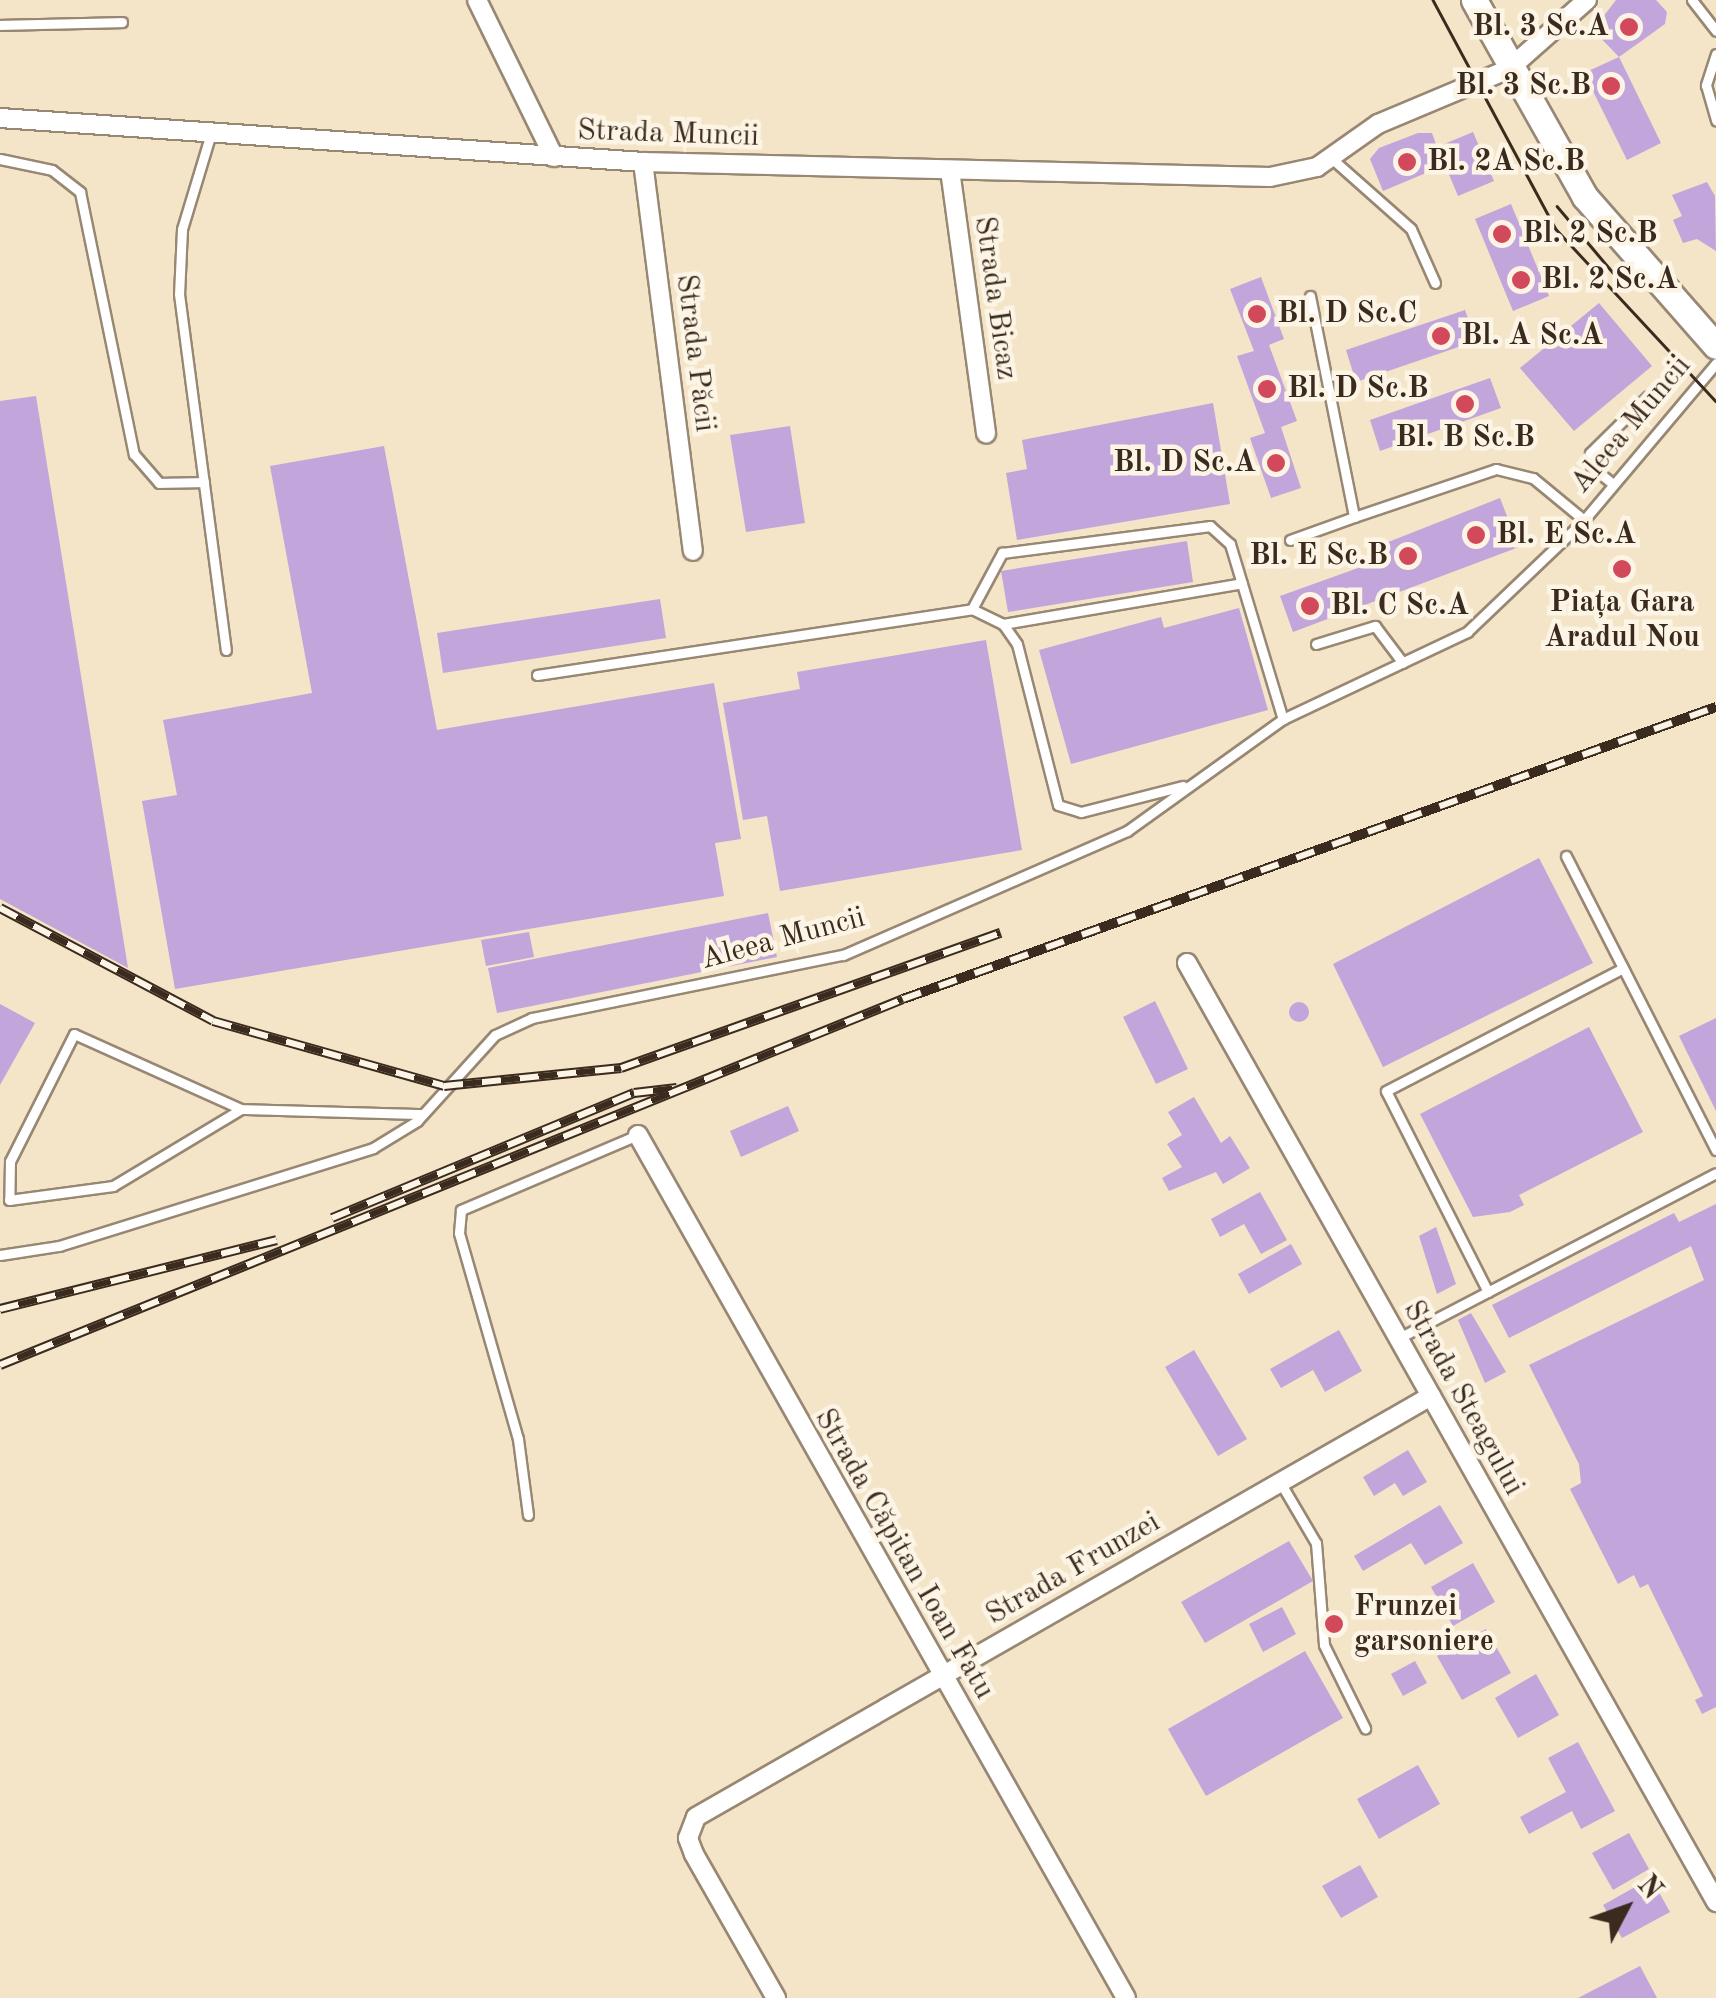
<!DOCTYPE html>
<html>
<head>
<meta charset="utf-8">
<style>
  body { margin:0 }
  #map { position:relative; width:1716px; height:1998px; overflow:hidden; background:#f4e4c8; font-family:"Old Standard TT",serif }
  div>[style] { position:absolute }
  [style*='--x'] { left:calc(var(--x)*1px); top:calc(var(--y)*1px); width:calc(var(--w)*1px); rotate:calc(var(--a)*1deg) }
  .building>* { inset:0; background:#c2a5da }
  .round { border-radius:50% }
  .roads { filter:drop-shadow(2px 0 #988773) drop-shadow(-2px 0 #988773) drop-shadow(0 2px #988773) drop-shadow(0 -2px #988773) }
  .lane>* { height:9px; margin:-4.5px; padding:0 4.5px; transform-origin:4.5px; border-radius:4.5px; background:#fff }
  .street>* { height:18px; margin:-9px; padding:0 9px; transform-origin:9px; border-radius:9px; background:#fff }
  .secondary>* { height:25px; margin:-12.5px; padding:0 12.5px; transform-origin:12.5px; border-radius:12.5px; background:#fff }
  .tram>* { height:2.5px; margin:-1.25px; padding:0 1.25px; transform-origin:1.25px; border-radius:1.25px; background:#3b2a1e }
  .rail>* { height:10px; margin-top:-5px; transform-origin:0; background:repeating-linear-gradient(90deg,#fcf5e5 0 19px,#3b2a1e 0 38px); box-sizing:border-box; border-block:2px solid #3b2a1e }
  .dots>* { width:28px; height:28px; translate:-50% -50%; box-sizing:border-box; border:5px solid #fcf5e5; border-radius:50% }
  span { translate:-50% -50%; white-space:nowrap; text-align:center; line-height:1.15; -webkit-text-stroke:9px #fcf5e5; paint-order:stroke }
  .poi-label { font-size:30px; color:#3b2a1e; font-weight:700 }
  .right { translate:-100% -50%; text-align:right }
  .left { translate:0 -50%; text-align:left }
  .street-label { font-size:30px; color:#3b2a1e }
  .north { position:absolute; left:1576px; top:1858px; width:100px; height:100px; -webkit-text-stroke:8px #fcf5e5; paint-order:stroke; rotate:49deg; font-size:28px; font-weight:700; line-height:40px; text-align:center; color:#3b2a1e }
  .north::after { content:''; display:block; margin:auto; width:35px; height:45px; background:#3b2a1e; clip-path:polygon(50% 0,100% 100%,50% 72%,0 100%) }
</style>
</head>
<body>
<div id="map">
  <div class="building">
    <i style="clip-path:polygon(1616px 0,1656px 0,1667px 12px,1665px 24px,1619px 57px,1593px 30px)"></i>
    <i style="clip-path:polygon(1619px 57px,1661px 143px,1627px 160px,1584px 73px)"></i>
    <i style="clip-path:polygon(1473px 132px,1494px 181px,1458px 196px,1445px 165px,1383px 191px,1370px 159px,1379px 148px,1418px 133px,1432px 133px,1437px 147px)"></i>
    <i style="clip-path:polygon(1707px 182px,1715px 196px,1716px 251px,1697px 239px,1683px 243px,1673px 220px,1682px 216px,1672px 195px)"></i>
    <i style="clip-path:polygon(1511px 204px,1549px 296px,1513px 311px,1475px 219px)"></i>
    <i style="clip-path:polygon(1261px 277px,1284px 339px,1269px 345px,1297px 421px,1281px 427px,1301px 488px,1271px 498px,1250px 438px,1265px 433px,1237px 356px,1254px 351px,1230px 289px)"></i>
    <i style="clip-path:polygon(1599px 303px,1652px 366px,1574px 431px,1520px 368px)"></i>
    <i style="clip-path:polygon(1465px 310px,1476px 341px,1356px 382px,1346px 350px)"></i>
    <i style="clip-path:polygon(1490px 378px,1501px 408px,1380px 451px,1370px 420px)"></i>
    <i style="clip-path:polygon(36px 396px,128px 968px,0 899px,0 401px)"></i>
    <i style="clip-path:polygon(1213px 403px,1230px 504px,1017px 540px,1006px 473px,1027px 469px,1022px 440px)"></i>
    <i style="clip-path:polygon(790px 426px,805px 523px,746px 532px,730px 435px)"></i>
    <i style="clip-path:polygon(384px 446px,437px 730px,714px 683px,741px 839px,715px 843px,724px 896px,175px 989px,142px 801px,177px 795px,163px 720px,312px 693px,270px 466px)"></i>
    <i style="clip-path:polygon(1500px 498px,1519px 547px,1293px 632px,1280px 596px,1372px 563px,1368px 550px)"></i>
    <i style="clip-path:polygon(1187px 541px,1193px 582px,1008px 612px,1001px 571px)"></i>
    <i style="clip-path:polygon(660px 599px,666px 638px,443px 673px,437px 633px)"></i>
    <i style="clip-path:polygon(1239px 608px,1268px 710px,1071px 764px,1039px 650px,1161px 617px,1164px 628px)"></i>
    <i style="clip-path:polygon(986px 640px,1022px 850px,780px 891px,767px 816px,743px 820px,723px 703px,800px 689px,797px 672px)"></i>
    <i style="clip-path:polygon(1539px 858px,1593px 963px,1383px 1067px,1333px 964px)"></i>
    <i style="clip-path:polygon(768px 913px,777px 957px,497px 1013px,488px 968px)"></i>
    <i style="clip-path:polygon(529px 932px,534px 957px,486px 966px,481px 940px)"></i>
    <i style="clip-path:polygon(1155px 1001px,1188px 1069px,1156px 1084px,1123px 1017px)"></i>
    <i class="round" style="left:1289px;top:1002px;width:20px;height:20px"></i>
    <i style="clip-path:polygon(0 1004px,35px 1023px,0 1085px)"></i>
    <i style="clip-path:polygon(1716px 1018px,1716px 1111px,1679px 1036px)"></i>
    <i style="clip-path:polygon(1589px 1027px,1643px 1132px,1519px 1195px,1524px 1205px,1510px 1212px,1473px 1217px,1420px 1114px)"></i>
    <i style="clip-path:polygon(1194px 1097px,1221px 1143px,1230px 1136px,1250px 1168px,1223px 1184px,1216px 1172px,1169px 1191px,1162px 1178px,1182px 1167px,1167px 1144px,1182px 1135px,1168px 1112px)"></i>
    <i style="clip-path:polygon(788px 1106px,799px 1131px,741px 1157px,730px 1131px)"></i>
    <i style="clip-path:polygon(1260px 1192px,1287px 1240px,1261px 1254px,1244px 1224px,1220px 1237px,1211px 1219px)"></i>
    <i style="clip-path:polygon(1716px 1204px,1716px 1707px,1702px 1714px,1695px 1700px,1703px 1696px,1648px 1584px,1640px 1588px,1634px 1575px,1618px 1584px,1570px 1489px,1581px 1483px,1579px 1464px,1529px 1365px,1704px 1280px,1691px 1246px,1509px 1338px,1492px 1305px,1674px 1213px,1679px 1222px)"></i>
    <i style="clip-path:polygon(1436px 1227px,1456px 1284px,1437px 1294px,1419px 1236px)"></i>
    <i style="clip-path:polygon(1291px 1244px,1302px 1264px,1249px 1294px,1238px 1274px)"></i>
    <i style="clip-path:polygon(1471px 1313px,1506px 1372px,1485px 1383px,1458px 1320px)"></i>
    <i style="clip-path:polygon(1339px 1330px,1362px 1371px,1325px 1392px,1313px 1370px,1281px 1388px,1270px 1369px)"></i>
    <i style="clip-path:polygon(1194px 1350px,1247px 1439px,1218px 1456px,1165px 1367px)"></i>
    <i style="clip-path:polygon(1408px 1450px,1427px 1482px,1403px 1496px,1395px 1483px,1374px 1496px,1363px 1477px)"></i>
    <i style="clip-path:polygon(1440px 1505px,1463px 1543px,1425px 1565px,1411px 1543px,1363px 1571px,1354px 1556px)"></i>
    <i style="clip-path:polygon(1289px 1541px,1313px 1581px,1205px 1643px,1181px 1602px)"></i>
    <i style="clip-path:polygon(1473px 1563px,1495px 1602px,1453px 1626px,1431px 1587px)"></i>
    <i style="clip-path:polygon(1282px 1607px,1296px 1634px,1263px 1652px,1249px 1624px)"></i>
    <i style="clip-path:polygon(1486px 1629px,1511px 1673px,1462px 1700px,1437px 1656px)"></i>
    <i style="clip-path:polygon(1305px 1651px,1343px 1718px,1206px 1796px,1168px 1729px)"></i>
    <i style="clip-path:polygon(1415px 1661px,1427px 1683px,1403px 1696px,1391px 1674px)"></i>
    <i style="clip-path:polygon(1536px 1674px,1559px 1715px,1518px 1738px,1495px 1698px)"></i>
    <i style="clip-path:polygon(1578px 1742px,1615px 1811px,1581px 1829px,1572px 1811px,1529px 1834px,1520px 1817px,1566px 1792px,1548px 1758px)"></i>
    <i style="clip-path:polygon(1418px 1765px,1440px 1804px,1379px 1839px,1357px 1799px)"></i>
    <i style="clip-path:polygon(1629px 1833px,1649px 1869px,1613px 1890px,1592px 1853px)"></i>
    <i style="clip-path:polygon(1360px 1865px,1378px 1897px,1341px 1918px,1322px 1886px)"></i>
    <i style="clip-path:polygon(1651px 1878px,1670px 1912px,1622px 1938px,1603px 1905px)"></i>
    <i style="clip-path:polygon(1640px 1966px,1657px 1998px,1578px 1998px)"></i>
  </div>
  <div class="roads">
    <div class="lane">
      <i style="--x:1692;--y:0;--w:39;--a:52"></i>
      <i style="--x:0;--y:25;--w:122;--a:-1.4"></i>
      <i style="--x:1716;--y:54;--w:33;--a:108"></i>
      <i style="--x:1706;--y:85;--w:37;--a:74"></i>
      <i style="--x:211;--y:133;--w:100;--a:106.8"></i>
      <i style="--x:182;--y:229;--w:65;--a:92.6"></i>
      <i style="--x:179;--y:294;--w:359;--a:82.5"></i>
      <i style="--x:1330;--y:157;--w:108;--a:41.6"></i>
      <i style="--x:1411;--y:229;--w:59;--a:66"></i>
      <i style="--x:0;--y:159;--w:53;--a:11.9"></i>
      <i style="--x:52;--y:170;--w:36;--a:38"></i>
      <i style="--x:80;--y:192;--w:268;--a:78.4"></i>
      <i style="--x:134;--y:454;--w:38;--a:49"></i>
      <i style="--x:159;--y:483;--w:45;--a:-1.3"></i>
      <i style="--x:1310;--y:296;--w:225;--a:78.7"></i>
      <i style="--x:1354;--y:517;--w:150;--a:-18.7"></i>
      <i style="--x:1496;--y:469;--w:38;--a:14"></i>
      <i style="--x:1533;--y:478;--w:66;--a:39.5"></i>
      <i style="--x:1613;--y:484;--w:28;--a:-141"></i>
      <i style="--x:1591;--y:466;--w:13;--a:-94"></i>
      <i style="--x:1590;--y:453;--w:81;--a:-44.5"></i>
      <i style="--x:1290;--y:540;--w:68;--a:-19.8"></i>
      <i style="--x:972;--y:609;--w:64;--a:-61.8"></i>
      <i style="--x:1002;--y:553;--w:210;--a:-7.4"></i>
      <i style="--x:1210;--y:526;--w:27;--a:42"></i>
      <i style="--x:1230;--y:544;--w:183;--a:73.2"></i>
      <i style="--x:1003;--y:624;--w:242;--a:-9.7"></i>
      <i style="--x:1316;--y:644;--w:62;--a:-17"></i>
      <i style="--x:1375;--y:626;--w:46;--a:52.9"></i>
      <i style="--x:537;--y:675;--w:440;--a:-8.6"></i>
      <i style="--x:972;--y:609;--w:34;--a:26"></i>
      <i style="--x:1003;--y:624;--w:24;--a:55"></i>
      <i style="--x:1017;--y:644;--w:166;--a:75.7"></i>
      <i style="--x:1058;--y:805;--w:24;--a:17"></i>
      <i style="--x:1081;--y:812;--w:105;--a:-14.3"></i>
      <i style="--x:1566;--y:856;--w:330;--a:63"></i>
      <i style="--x:241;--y:1109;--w:183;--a:-155.8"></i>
      <i style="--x:74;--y:1034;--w:142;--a:116.7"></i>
      <i style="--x:10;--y:1161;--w:39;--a:91"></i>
      <i style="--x:9;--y:1200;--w:105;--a:-7.7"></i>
      <i style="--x:113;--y:1186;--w:149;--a:-31"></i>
      <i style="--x:241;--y:1109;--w:181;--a:1.6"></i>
      <i style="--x:0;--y:1255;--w:60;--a:-8.7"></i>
      <i style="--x:59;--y:1246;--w:329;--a:-17.3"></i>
      <i style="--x:373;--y:1148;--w:52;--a:-31.5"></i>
      <i style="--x:417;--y:1121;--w:116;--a:-47.8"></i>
      <i style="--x:495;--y:1035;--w:41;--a:-24.7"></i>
      <i style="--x:532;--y:1018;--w:317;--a:-11.5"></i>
      <i style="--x:843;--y:955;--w:310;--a:-23.6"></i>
      <i style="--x:1127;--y:831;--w:192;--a:-35.7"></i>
      <i style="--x:1283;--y:719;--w:204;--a:-25.3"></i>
      <i style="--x:1467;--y:632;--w:162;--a:-43.7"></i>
      <i style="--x:1584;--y:520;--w:205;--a:-49.9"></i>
      <i style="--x:1488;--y:1292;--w:225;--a:-116.9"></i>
      <i style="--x:1386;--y:1091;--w:267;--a:-27.4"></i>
      <i style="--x:1399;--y:1338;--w:357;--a:-27.5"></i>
      <i style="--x:1280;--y:1482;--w:71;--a:59.5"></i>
      <i style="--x:1316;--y:1543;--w:102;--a:85.5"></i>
      <i style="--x:1324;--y:1645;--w:93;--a:63.7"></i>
      <i style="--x:528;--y:1515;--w:77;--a:-97.5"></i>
      <i style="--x:518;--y:1439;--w:214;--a:-106"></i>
      <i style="--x:459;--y:1233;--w:23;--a:-85"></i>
      <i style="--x:461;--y:1210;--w:192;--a:-23"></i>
    </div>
    <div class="street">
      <i style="--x:477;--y:0;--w:175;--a:63.9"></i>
      <i style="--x:0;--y:118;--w:645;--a:3.91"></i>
      <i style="--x:643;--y:162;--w:627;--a:1.37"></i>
      <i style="--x:1270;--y:177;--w:48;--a:-12"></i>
      <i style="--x:1317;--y:167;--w:75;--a:-35.2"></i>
      <i style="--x:1378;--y:124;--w:142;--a:-22.8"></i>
      <i style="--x:1509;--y:69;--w:104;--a:-41.5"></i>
      <i style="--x:643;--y:162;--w:392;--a:82.7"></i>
      <i style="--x:950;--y:170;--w:266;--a:82.2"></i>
      <i style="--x:1187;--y:963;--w:1078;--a:60.6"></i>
      <i style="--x:638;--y:1135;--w:991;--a:60.51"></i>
      <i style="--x:776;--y:1998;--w:166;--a:-119.7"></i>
      <i style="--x:694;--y:1854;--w:17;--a:-111"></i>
      <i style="--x:688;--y:1838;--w:22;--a:-69"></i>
      <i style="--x:696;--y:1817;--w:847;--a:-29.8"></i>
    </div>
    <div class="secondary">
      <i style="--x:1474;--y:0;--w:226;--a:60.6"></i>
      <i style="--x:1585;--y:197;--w:198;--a:48.7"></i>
    </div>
  </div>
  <div class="tram">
    <i style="--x:1433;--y:0;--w:259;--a:61.8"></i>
    <i style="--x:1555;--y:228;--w:236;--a:47.1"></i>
    <i style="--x:1557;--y:206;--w:99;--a:49.9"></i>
  </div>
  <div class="rail">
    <i style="--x:0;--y:908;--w:241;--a:27.9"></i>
    <i style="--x:213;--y:1021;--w:240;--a:15.7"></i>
    <i style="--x:444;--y:1086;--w:178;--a:-5.8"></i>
    <i style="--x:621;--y:1068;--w:403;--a:-19.6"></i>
    <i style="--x:332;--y:1218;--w:327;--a:-22.5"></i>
    <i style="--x:634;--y:1093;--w:43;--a:-6.6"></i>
    <i style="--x:0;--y:1309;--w:285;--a:-14"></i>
    <i style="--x:0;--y:1365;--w:974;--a:-22.06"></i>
    <i style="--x:903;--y:999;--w:864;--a:-19.76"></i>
  </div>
  <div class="dots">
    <i style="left:1629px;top:27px;background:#d1495b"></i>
    <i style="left:1611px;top:86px;background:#d1495b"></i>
    <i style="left:1407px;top:162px;background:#d1495b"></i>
    <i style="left:1502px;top:234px;background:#d1495b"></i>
    <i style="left:1521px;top:280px;background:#d1495b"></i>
    <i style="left:1257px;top:314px;background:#d1495b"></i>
    <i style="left:1441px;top:336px;background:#d1495b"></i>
    <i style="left:1267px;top:389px;background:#d1495b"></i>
    <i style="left:1465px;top:404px;background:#d1495b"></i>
    <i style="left:1276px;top:463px;background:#d1495b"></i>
    <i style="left:1476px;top:535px;background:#d1495b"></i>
    <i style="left:1408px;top:556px;background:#d1495b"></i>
    <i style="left:1622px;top:569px;background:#d1495b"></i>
    <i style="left:1310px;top:606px;background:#d1495b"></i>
    <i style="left:1334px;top:1624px;background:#d1495b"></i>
  </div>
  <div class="poi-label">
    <span class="right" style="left:1609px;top:27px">Bl. 3 Sc.A</span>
    <span class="right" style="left:1591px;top:86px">Bl. 3 Sc.B</span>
    <span class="left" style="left:1427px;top:162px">Bl. 2A Sc.B</span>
    <span class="left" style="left:1522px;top:234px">Bl. 2 Sc.B</span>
    <span class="left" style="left:1541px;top:280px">Bl. 2 Sc.A</span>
    <span class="left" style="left:1277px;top:314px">Bl. D Sc.C</span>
    <span class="left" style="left:1461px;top:336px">Bl. A Sc.A</span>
    <span class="left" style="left:1287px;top:389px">Bl. D Sc.B</span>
    <span style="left:1465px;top:438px">Bl. B Sc.B</span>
    <span class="right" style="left:1256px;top:463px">Bl. D Sc.A</span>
    <span class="left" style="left:1496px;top:535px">Bl. E Sc.A</span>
    <span class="right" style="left:1388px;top:556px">Bl. E Sc.B</span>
    <span style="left:1622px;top:620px">Piața Gara<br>Aradul Nou</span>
    <span class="left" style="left:1330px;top:606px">Bl. C Sc.A</span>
    <span class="left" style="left:1354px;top:1624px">Frunzei<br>garsoniere</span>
  </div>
  <div class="street-label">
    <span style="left:668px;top:134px;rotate:2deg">Strada Muncii</span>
    <span style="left:995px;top:298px;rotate:82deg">Strada Bicaz</span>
    <span style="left:695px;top:353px;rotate:83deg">Strada Păcii</span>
    <span style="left:1631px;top:425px;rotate:-50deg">Aleea Muncii</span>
    <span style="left:783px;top:939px;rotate:-15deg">Aleea Muncii</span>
    <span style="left:1463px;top:1398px;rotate:61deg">Strada Steagului</span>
    <span style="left:904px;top:1554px;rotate:60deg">Strada Căpitan Ioan Fatu</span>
    <span style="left:1073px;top:1569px;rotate:-30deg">Strada Frunzei</span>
  </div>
  <div class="north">N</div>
</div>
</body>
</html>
